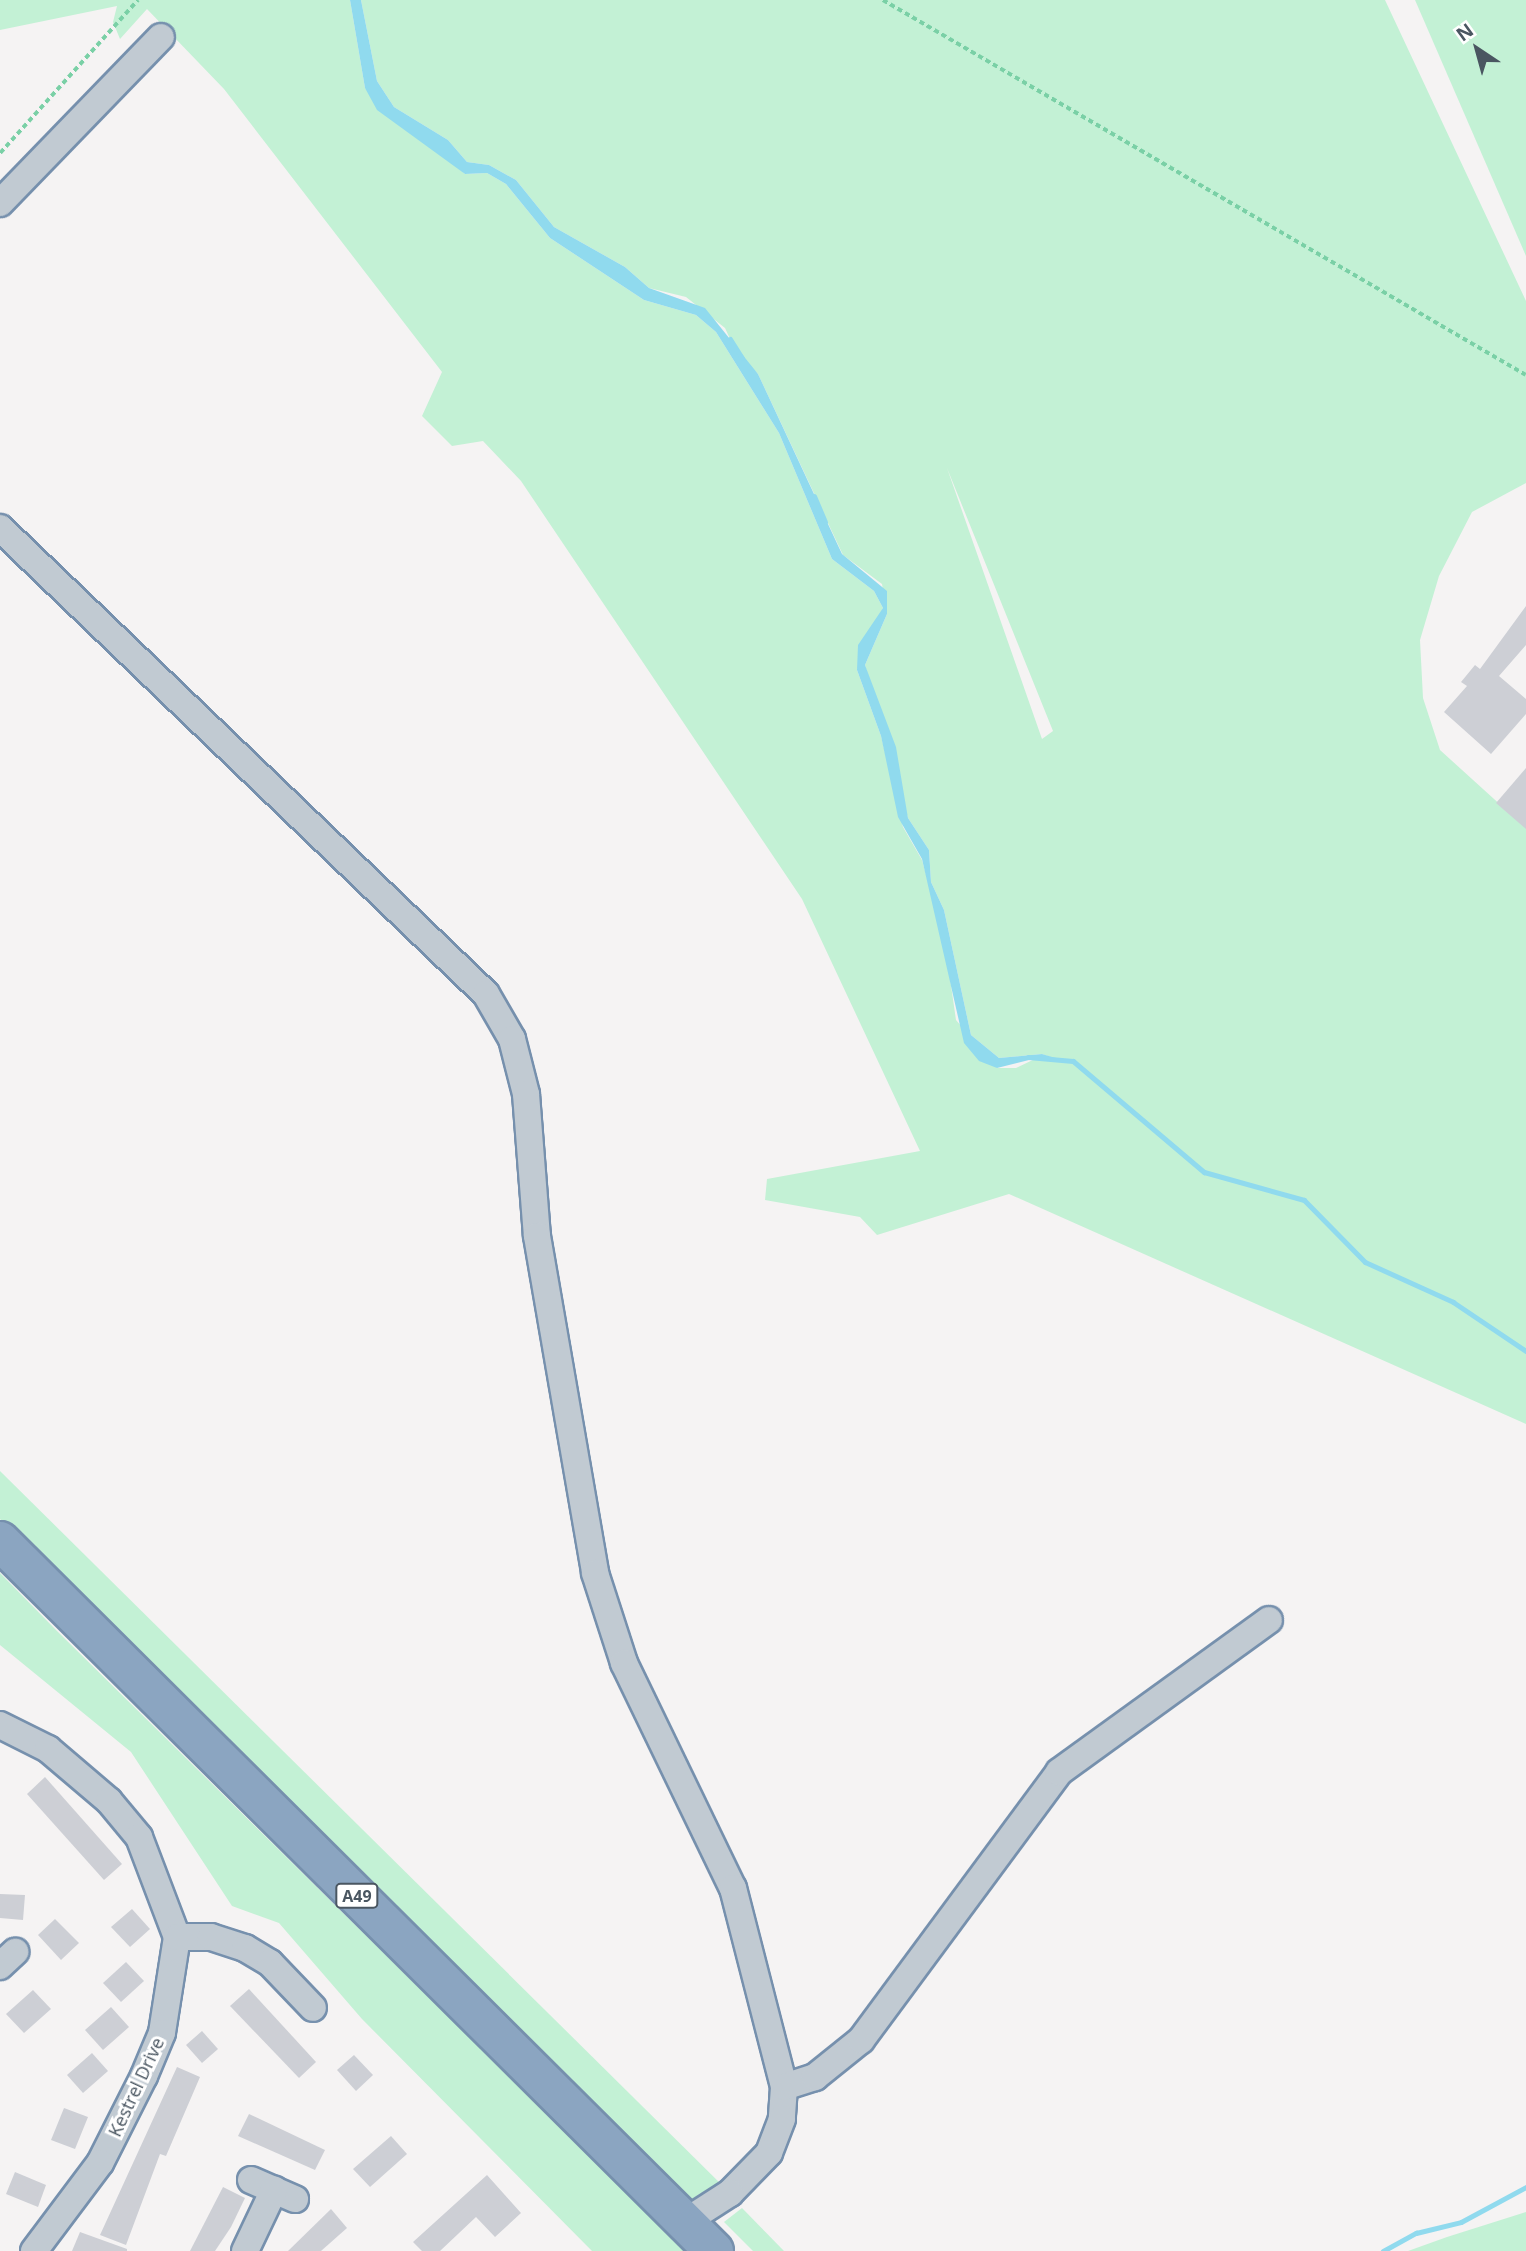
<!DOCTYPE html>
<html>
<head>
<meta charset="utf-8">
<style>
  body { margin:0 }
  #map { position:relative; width:1526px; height:2251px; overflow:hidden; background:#f5f3f3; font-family:"Open Sans",sans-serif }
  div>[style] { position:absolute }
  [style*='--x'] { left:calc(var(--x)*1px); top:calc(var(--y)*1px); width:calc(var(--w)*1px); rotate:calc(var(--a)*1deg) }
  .green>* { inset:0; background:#c3f1d5 }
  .water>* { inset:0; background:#90daee }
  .stream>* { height:5px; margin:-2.5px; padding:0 2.5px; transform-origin:2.5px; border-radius:2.5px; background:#90daee }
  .building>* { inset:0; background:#cdcfd5 }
  .path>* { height:3.5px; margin-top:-1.75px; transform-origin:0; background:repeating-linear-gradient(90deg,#7ad0a6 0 5px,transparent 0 8.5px) }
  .roads { filter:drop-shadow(2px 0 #7690ad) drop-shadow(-2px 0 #7690ad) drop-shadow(0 2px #7690ad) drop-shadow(0 -2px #7690ad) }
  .minor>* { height:26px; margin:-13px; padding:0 13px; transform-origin:13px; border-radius:13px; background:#c1cad2 }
  .highway>* { height:38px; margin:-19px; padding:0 19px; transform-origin:19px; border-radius:19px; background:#8ba5c1 }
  span { translate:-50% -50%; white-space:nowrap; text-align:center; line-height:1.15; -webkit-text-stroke:6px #fff; paint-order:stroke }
  .shield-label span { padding:2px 5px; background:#fff; border:2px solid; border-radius:5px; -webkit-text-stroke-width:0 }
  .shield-label { font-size:16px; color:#4a5661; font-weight:700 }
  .street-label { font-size:18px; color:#4a5661 }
  .north { position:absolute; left:1442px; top:14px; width:70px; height:70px; -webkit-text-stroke:5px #fff; paint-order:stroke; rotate:324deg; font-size:19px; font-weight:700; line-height:28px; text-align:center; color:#4a5661 }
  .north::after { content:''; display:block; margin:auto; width:24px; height:32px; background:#4a5661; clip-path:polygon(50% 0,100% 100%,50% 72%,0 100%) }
</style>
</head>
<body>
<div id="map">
  <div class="green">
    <i style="clip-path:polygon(evenodd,0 0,350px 0,365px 88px,465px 174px,487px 173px,506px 184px,550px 238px,644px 300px,696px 315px,716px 332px,779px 433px,832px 559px,874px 591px,883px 608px,857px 670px,881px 736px,903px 827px,922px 860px,945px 944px,956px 1020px,997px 1068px,1016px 1068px,1037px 1058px,1062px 1061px,1042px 1054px,999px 1058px,971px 1035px,944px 910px,931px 882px,929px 850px,908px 818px,865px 665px,887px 614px,882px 584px,843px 555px,758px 374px,736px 352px,725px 328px,686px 297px,649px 288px,625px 267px,554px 227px,516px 180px,489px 165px,467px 162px,448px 140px,394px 107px,377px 81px,361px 0,1385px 0,1526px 301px,1526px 483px,1472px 512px,1439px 576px,1420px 640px,1423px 698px,1440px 750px,1526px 828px,1526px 1424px,1009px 1194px,877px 1235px,860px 1217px,765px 1200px,767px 1179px,920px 1151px,802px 899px,521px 481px,483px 441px,452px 446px,422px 416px,442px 372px,224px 89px,147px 9px,120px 39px,113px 22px,117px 6px,0 30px,0 0,947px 468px,1053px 731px,1042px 739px,947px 468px)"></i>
    <i style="clip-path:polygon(1415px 0,1526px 0,1526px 256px)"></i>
    <i style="clip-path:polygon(0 1471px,725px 2188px,696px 2207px,0 1519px)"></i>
    <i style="clip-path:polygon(0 1573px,57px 1631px,686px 2251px,592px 2251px,362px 2019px,279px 1923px,232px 1906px,131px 1752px,0 1645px)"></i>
    <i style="clip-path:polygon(742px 2208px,784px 2251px,753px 2251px,724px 2222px)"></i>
    <i style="clip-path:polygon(1526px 2212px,1526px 2251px,1408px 2251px,1447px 2237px)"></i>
  </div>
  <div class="water">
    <i style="clip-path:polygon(350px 0,361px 0,377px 81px,394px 107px,448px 140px,467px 162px,489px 165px,516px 180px,554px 227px,625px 267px,649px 288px,705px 308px,758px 374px,842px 554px,887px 591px,887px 614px,865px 665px,896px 747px,908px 818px,929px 850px,931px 882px,944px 910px,971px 1035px,999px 1058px,1042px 1054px,1069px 1062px,1037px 1058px,997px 1068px,979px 1061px,964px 1043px,922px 859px,898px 817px,881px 736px,857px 670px,858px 645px,883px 608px,874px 591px,832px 559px,779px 433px,716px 332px,696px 315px,644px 300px,550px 238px,506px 184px,487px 173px,465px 174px,377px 110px,365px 88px)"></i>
  </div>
  <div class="stream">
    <i style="--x:730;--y:339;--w:22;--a:58"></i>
    <i style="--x:814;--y:496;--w:28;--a:67"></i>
    <i style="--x:1028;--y:1057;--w:45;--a:5.1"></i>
    <i style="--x:1073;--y:1061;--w:172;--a:40.3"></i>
    <i style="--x:1204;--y:1172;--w:104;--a:15.6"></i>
    <i style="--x:1304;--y:1200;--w:87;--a:45.5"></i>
    <i style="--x:1365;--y:1262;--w:97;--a:24.4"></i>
    <i style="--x:1453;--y:1302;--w:88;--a:33.9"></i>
    <i style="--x:1383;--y:2251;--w:38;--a:-29"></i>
    <i style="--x:1416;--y:2233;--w:46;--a:-13.7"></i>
    <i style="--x:1461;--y:2222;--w:74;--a:-28.3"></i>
  </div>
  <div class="building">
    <i style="clip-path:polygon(1526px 606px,1526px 645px,1499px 676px,1526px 699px,1526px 714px,1491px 754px,1444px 712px,1467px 686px,1461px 682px,1475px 665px,1480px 669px)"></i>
    <i style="clip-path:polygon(1526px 768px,1526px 829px,1496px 803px)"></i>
    <i style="clip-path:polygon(45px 1777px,122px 1864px,104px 1880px,27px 1794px)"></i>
    <i style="clip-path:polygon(0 1894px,25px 1895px,23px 1920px,0 1918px)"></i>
    <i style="clip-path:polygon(132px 1909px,150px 1929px,130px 1947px,111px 1927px)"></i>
    <i style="clip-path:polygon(55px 1919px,79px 1943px,61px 1960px,38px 1935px)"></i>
    <i style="clip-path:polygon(126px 1962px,144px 1981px,121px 2002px,103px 1983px)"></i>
    <i style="clip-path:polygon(249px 1989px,316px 2062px,299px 2078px,230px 2006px)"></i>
    <i style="clip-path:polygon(33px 1990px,51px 2009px,24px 2033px,6px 2014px)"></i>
    <i style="clip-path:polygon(111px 2007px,129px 2027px,103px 2050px,85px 2030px)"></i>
    <i style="clip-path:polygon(202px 2031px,218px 2049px,202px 2063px,186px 2045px)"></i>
    <i style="clip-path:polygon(92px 2053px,108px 2071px,83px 2093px,67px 2075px)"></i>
    <i style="clip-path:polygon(354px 2055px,373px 2075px,356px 2091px,337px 2070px)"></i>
    <i style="clip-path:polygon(177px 2067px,200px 2077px,166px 2156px,160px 2154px,126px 2245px,100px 2235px)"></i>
    <i style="clip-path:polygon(64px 2108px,88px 2117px,75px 2149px,51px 2140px)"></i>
    <i style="clip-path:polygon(249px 2114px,325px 2150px,315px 2170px,238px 2136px)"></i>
    <i style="clip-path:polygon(391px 2136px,407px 2154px,370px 2187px,353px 2169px)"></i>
    <i style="clip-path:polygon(15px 2172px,46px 2185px,38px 2207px,6px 2194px)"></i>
    <i style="clip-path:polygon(487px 2175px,521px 2213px,495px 2237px,476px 2217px,440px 2251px,422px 2251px,413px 2242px)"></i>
    <i style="clip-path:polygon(223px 2187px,245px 2198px,231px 2227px,215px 2251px,190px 2251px)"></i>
    <i style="clip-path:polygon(331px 2209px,347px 2228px,321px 2251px,288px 2251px)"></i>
    <i style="clip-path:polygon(80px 2232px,127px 2249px,127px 2251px,72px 2251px)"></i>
  </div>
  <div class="path">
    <i style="--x:883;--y:0;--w:744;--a:30.25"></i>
    <i style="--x:0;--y:153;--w:206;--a:-48"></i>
  </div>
  <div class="roads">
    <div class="minor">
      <i style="--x:0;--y:203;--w:231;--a:-45.9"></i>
      <i style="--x:0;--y:528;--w:673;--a:43.8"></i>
      <i style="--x:486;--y:994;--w:52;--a:60"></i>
      <i style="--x:512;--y:1039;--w:57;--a:75.7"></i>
      <i style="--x:526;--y:1094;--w:142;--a:85.6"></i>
      <i style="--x:537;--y:1236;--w:342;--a:80.2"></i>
      <i style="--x:595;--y:1573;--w:95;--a:72.1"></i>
      <i style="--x:624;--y:1663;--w:250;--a:64.2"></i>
      <i style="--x:733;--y:1888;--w:205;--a:75.6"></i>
      <i style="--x:784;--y:2087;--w:32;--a:94"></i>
      <i style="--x:782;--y:2119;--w:36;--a:111"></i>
      <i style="--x:769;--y:2153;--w:56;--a:134.3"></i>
      <i style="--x:730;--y:2193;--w:54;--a:147.2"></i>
      <i style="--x:0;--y:1725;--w:54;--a:26.6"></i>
      <i style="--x:48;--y:1749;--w:80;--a:40.4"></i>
      <i style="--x:109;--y:1801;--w:47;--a:50.2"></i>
      <i style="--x:139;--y:1837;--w:107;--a:69.2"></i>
      <i style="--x:177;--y:1937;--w:97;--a:98.9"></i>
      <i style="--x:162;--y:2033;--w:47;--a:112.7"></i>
      <i style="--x:144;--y:2076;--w:97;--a:116.8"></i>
      <i style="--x:100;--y:2163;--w:110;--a:126.9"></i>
      <i style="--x:177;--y:1937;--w:34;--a:0"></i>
      <i style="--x:211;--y:1937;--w:36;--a:18"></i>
      <i style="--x:245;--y:1948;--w:29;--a:31"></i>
      <i style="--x:270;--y:1963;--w:62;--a:46.3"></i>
      <i style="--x:0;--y:1966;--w:21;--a:-43"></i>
      <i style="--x:784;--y:2087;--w:33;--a:-18"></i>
      <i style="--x:815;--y:2077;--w:59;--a:-38.8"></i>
      <i style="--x:861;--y:2040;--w:333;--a:-53.5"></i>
      <i style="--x:1059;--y:1772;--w:259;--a:-35.9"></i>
      <i style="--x:251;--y:2180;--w:48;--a:23.4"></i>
      <i style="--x:245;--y:2251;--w:68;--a:-64.6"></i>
    </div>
    <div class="highway">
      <i style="--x:0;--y:1541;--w:1007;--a:44.84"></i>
    </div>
  </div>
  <div class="shield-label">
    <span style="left:357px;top:1896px">A49</span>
  </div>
  <div class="street-label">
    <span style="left:136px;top:2087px;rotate:-65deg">Kestrel Drive</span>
  </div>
  <div class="north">N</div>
</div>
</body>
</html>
